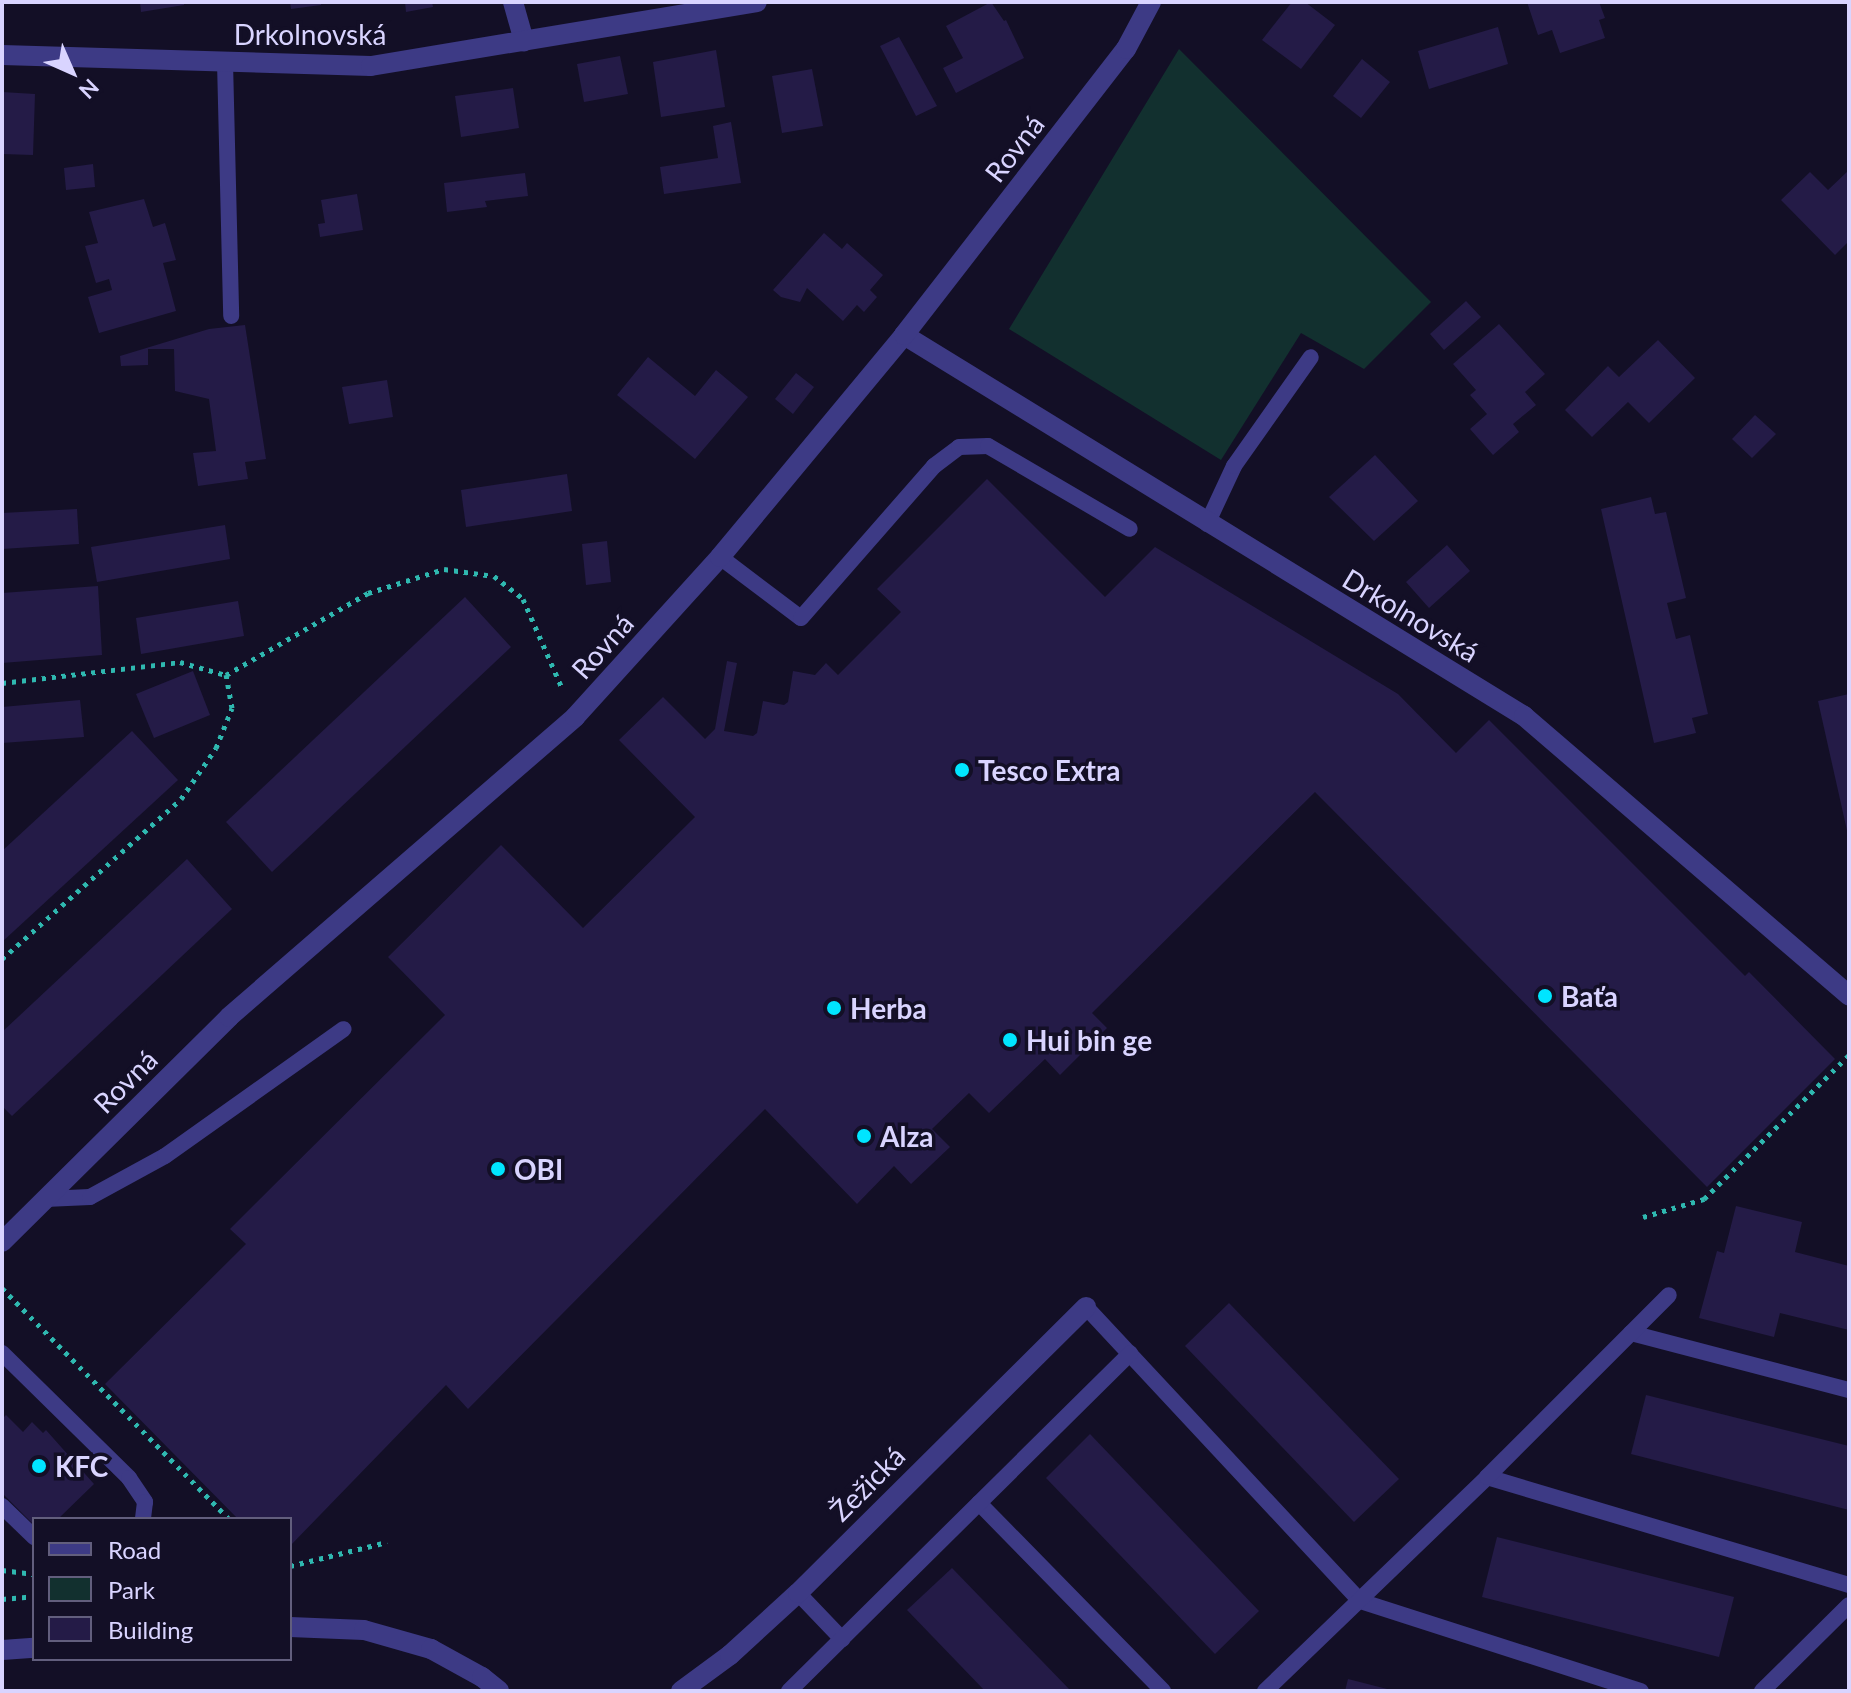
<!DOCTYPE html>
<html>
<head>
<meta charset="utf-8">
<style>
  body { margin:0 }
  #map { position:relative; width:1851px; height:1693px; overflow:hidden; background:#130f26; font-family:Lato,sans-serif }
  div>[style] { position:absolute }
  [style*='--x'] { left:calc(var(--x)*1px); top:calc(var(--y)*1px); width:calc(var(--w)*1px); rotate:calc(var(--a)*1deg) }
  .green>* { inset:0; background:#12302f }
  .building>* { inset:0; background:#241b47 }
  .path>* { height:5px; margin-top:-2.5px; transform-origin:0; background:repeating-linear-gradient(90deg,#2fb8b0 0 4px,transparent 0 10px) }
  .service>* { height:16px; margin:-8px; padding:0 8px; transform-origin:8px; border-radius:8px; background:#3d3a85 }
  .minor>* { height:20px; margin:-10px; padding:0 10px; transform-origin:10px; border-radius:10px; background:#3d3a85 }
  .dots>* { width:22px; height:22px; translate:-50% -50%; box-sizing:border-box; border:4px solid #130f26; border-radius:50% }
  span { translate:-50% -50%; white-space:nowrap; text-align:center; line-height:1.15; -webkit-text-stroke:7px #130f26; paint-order:stroke }
  .street-label { font-size:28px; color:#d9d4ff }
  .poi-label { font-size:28px; color:#d9d4ff; font-weight:700 }
  .left { translate:0 -50%; text-align:left }
  .frame { position:absolute; inset:0; border:4px solid #d9d4ff; pointer-events:none }
  .legend { position:absolute; left:32px; top:1517px; width:260px; height:144px; box-sizing:border-box; background:#130f26; border:2px solid #625e7d; margin:0; padding:10px 14px; list-style:none; font-size:24px; color:#d9d4ff }
  .legend li { display:flex; align-items:center; gap:16px; height:40px }
  .legend b { width:40px; border:2px solid #625e7d }
  .north { position:absolute; left:32px; top:32px; width:80px; height:80px; -webkit-text-stroke:6px #130f26; paint-order:stroke; rotate:135deg; font-size:22px; font-weight:700; line-height:32px; text-align:center; color:#d9d4ff }
  .north::after { content:''; display:block; margin:auto; width:28px; height:36px; background:#d9d4ff; clip-path:polygon(50% 0,100% 100%,50% 72%,0 100%) }
</style>
</head>
<body>
<div id="map">
  <div class="green">
    <i style="clip-path:polygon(1179px 49px,1431px 302px,1364px 369px,1301px 333px,1221px 460px,1009px 329px)"></i>
  </div>
  <div class="building">
    <i style="clip-path:polygon(140px 2px,184px 2px,184px 5px,141px 12px)"></i>
    <i style="clip-path:polygon(290px 2px,321px 2px,321px 5px,291px 9px)"></i>
    <i style="clip-path:polygon(405px 2px,432px 2px,433px 7px,406px 12px)"></i>
    <i style="clip-path:polygon(991px 2px,1004px 21px,1006px 20px,1024px 58px,956px 93px,943px 68px,963px 58px,946px 26px)"></i>
    <i style="clip-path:polygon(1292px 2px,1305px 2px,1335px 25px,1301px 69px,1262px 40px)"></i>
    <i style="clip-path:polygon(1527px 2px,1599px 2px,1605px 18px,1599px 20px,1605px 38px,1560px 53px,1552px 30px,1538px 35px)"></i>
    <i style="clip-path:polygon(1498px 27px,1508px 64px,1429px 89px,1418px 51px)"></i>
    <i style="clip-path:polygon(899px 37px,937px 106px,916px 116px,880px 46px)"></i>
    <i style="clip-path:polygon(716px 50px,725px 107px,661px 117px,653px 62px)"></i>
    <i style="clip-path:polygon(620px 56px,628px 94px,584px 102px,577px 64px)"></i>
    <i style="clip-path:polygon(1362px 59px,1390px 82px,1361px 118px,1333px 96px)"></i>
    <i style="clip-path:polygon(812px 69px,823px 126px,782px 133px,772px 76px)"></i>
    <i style="clip-path:polygon(513px 88px,519px 128px,461px 137px,455px 96px)"></i>
    <i style="clip-path:polygon(2px 92px,35px 94px,33px 155px,2px 154px)"></i>
    <i style="clip-path:polygon(731px 122px,741px 183px,664px 194px,660px 167px,718px 158px,713px 126px)"></i>
    <i style="clip-path:polygon(93px 164px,95px 187px,66px 190px,64px 168px)"></i>
    <i style="clip-path:polygon(1849px 170px,1849px 241px,1835px 255px,1781px 200px,1810px 172px,1828px 190px)"></i>
    <i style="clip-path:polygon(525px 173px,528px 196px,485px 201px,487px 207px,447px 212px,444px 183px)"></i>
    <i style="clip-path:polygon(357px 194px,363px 230px,320px 237px,318px 224px,325px 223px,321px 200px)"></i>
    <i style="clip-path:polygon(144px 199px,153px 227px,165px 223px,176px 260px,163px 263px,176px 311px,99px 333px,88px 297px,112px 290px,109px 279px,96px 283px,85px 246px,98px 243px,89px 212px)"></i>
    <i style="clip-path:polygon(824px 233px,842px 249px,847px 243px,883px 275px,870px 290px,877px 297px,864px 312px,857px 305px,843px 321px,807px 288px,800px 302px,781px 297px,773px 290px)"></i>
    <i style="clip-path:polygon(1466px 301px,1481px 317px,1444px 350px,1430px 334px)"></i>
    <i style="clip-path:polygon(1499px 324px,1545px 374px,1525px 392px,1536px 405px,1513px 424px,1519px 432px,1493px 455px,1470px 429px,1487px 414px,1470px 395px,1476px 390px,1453px 364px)"></i>
    <i style="clip-path:polygon(245px 325px,266px 459px,245px 462px,248px 479px,198px 486px,193px 453px,216px 451px,209px 399px,175px 391px,174px 349px,148px 349px,148px 365px,121px 366px,120px 356px,209px 329px)"></i>
    <i style="clip-path:polygon(1658px 340px,1695px 378px,1649px 423px,1628px 402px,1592px 437px,1565px 410px,1608px 366px,1619px 377px)"></i>
    <i style="clip-path:polygon(648px 357px,695px 396px,716px 370px,748px 397px,695px 459px,617px 395px)"></i>
    <i style="clip-path:polygon(796px 373px,814px 387px,793px 414px,775px 399px)"></i>
    <i style="clip-path:polygon(387px 380px,393px 417px,349px 424px,342px 387px)"></i>
    <i style="clip-path:polygon(1755px 415px,1776px 434px,1752px 458px,1732px 439px)"></i>
    <i style="clip-path:polygon(1375px 455px,1418px 501px,1374px 541px,1329px 497px)"></i>
    <i style="clip-path:polygon(567px 474px,572px 511px,466px 527px,461px 490px)"></i>
    <i style="clip-path:polygon(987px 479px,1105px 597px,1155px 547px,1398px 694px,1456px 753px,1489px 720px,1745px 976px,1749px 972px,1835px 1059px,1707px 1187px,1315px 792px,1092px 1013px,1107px 1028px,1060px 1075px,1045px 1059px,989px 1113px,969px 1093px,932px 1129px,950px 1147px,911px 1184px,894px 1166px,857px 1204px,765px 1109px,468px 1409px,446px 1385px,290px 1546px,290px 1519px,238px 1519px,105px 1384px,246px 1244px,230px 1229px,445px 1015px,388px 957px,501px 845px,583px 928px,695px 817px,619px 740px,663px 697px,705px 739px,715px 729px,727px 661px,737px 663px,724px 731px,753px 736px,757px 733px,763px 701px,784px 705px,788px 702px,793px 671px,815px 675px,826px 663px,838px 675px,901px 612px,877px 589px)"></i>
    <i style="clip-path:polygon(1651px 497px,1655px 514px,1666px 512px,1686px 598px,1667px 603px,1676px 639px,1690px 635px,1708px 714px,1692px 718px,1696px 733px,1654px 743px,1601px 509px)"></i>
    <i style="clip-path:polygon(77px 509px,79px 544px,2px 549px,2px 513px)"></i>
    <i style="clip-path:polygon(225px 525px,230px 559px,97px 582px,91px 547px)"></i>
    <i style="clip-path:polygon(607px 541px,611px 582px,586px 585px,582px 544px)"></i>
    <i style="clip-path:polygon(1447px 545px,1470px 571px,1429px 608px,1406px 582px)"></i>
    <i style="clip-path:polygon(98px 586px,102px 655px,2px 663px,2px 593px)"></i>
    <i style="clip-path:polygon(465px 597px,511px 647px,272px 872px,226px 822px)"></i>
    <i style="clip-path:polygon(238px 601px,244px 636px,141px 654px,136px 618px)"></i>
    <i style="clip-path:polygon(193px 671px,210px 715px,154px 738px,136px 694px)"></i>
    <i style="clip-path:polygon(1849px 694px,1849px 835px,1848px 835px,1818px 701px)"></i>
    <i style="clip-path:polygon(80px 700px,84px 737px,2px 743px,2px 707px)"></i>
    <i style="clip-path:polygon(132px 731px,178px 780px,2px 942px,2px 851px)"></i>
    <i style="clip-path:polygon(187px 859px,232px 909px,12px 1116px,2px 1106px,2px 1032px)"></i>
    <i style="clip-path:polygon(1736px 1206px,1802px 1222px,1795px 1252px,1849px 1266px,1849px 1330px,1780px 1313px,1774px 1337px,1699px 1318px,1717px 1251px,1724px 1253px)"></i>
    <i style="clip-path:polygon(1229px 1303px,1399px 1479px,1354px 1522px,1185px 1346px)"></i>
    <i style="clip-path:polygon(1646px 1395px,1849px 1446px,1849px 1510px,1631px 1454px)"></i>
    <i style="clip-path:polygon(6px 1415px,23px 1432px,32px 1422px,43px 1433px,46px 1430px,94px 1484px,58px 1519px,34px 1519px,34px 1525px,2px 1493px,2px 1419px)"></i>
    <i style="clip-path:polygon(1090px 1434px,1259px 1611px,1215px 1654px,1046px 1478px)"></i>
    <i style="clip-path:polygon(1497px 1537px,1734px 1597px,1719px 1657px,1482px 1597px)"></i>
    <i style="clip-path:polygon(952px 1568px,1071px 1691px,985px 1691px,907px 1610px)"></i>
    <i style="clip-path:polygon(1348px 1679px,1391px 1690px,1391px 1691px,1345px 1691px)"></i>
  </div>
  <div class="path">
    <i style="--x:2;--y:683;--w:179;--a:-6.7"></i>
    <i style="--x:180;--y:662;--w:48;--a:15.8"></i>
    <i style="--x:2;--y:959;--w:240;--a:-41.8"></i>
    <i style="--x:181;--y:799;--w:62;--a:-55.5"></i>
    <i style="--x:216;--y:748;--w:43;--a:-68.2"></i>
    <i style="--x:232;--y:708;--w:34;--a:-100"></i>
    <i style="--x:226;--y:675;--w:164;--a:-30"></i>
    <i style="--x:368;--y:593;--w:80;--a:-17.5"></i>
    <i style="--x:444;--y:569;--w:50;--a:8"></i>
    <i style="--x:494;--y:576;--w:37;--a:38"></i>
    <i style="--x:523;--y:599;--w:99;--a:66.3"></i>
    <i style="--x:1643;--y:1217;--w:64;--a:-16.4"></i>
    <i style="--x:1704;--y:1199;--w:204;--a:-44.8"></i>
    <i style="--x:2;--y:1288;--w:324;--a:45.5"></i>
    <i style="--x:290;--y:1566;--w:100;--a:-13.9"></i>
    <i style="--x:2;--y:1570;--w:32;--a:7"></i>
    <i style="--x:2;--y:1599;--w:32;--a:-5"></i>
  </div>
  <div class="service">
    <i style="--x:225;--y:62;--w:254;--a:88.6"></i>
    <i style="--x:1207;--y:524;--w:64;--a:-65"></i>
    <i style="--x:1234;--y:466;--w:133;--a:-54.8"></i>
    <i style="--x:720;--y:557;--w:101;--a:37"></i>
    <i style="--x:801;--y:618;--w:202;--a:-48.8"></i>
    <i style="--x:934;--y:466;--w:31;--a:-37"></i>
    <i style="--x:959;--y:447;--w:29;--a:-2"></i>
    <i style="--x:988;--y:446;--w:164;--a:30.3"></i>
    <i style="--x:45;--y:1199;--w:45;--a:-2.5"></i>
    <i style="--x:90;--y:1197;--w:85;--a:-28.7"></i>
    <i style="--x:165;--y:1156;--w:219;--a:-35.4"></i>
    <i style="--x:1086;--y:1307;--w:402;--a:47"></i>
    <i style="--x:1360;--y:1601;--w:295;--a:17.8"></i>
    <i style="--x:1631;--y:1333;--w:225;--a:14.7"></i>
    <i style="--x:2;--y:1353;--w:178;--a:44.5"></i>
    <i style="--x:129;--y:1478;--w:29;--a:56"></i>
    <i style="--x:145;--y:1502;--w:17;--a:97"></i>
    <i style="--x:1487;--y:1477;--w:378;--a:16.6"></i>
    <i style="--x:979;--y:1503;--w:263;--a:45.6"></i>
    <i style="--x:2;--y:1506;--w:45;--a:44.1"></i>
    <i style="--x:798;--y:1593;--w:64;--a:46.3"></i>
    <i style="--x:789;--y:1691;--w:480;--a:-44.7"></i>
    <i style="--x:1265;--y:1691;--w:308;--a:-43.9"></i>
    <i style="--x:1487;--y:1477;--w:257;--a:-45"></i>
    <i style="--x:1762;--y:1691;--w:122;--a:-44.7"></i>
  </div>
  <div class="minor">
    <i style="--x:513;--y:2;--w:41;--a:74.2"></i>
    <i style="--x:2;--y:55;--w:369;--a:1.7"></i>
    <i style="--x:371;--y:66;--w:391;--a:-9.4"></i>
    <i style="--x:904;--y:335;--w:728;--a:31.57"></i>
    <i style="--x:1524;--y:716;--w:429;--a:40.7"></i>
    <i style="--x:2;--y:1242;--w:320;--a:-44.7"></i>
    <i style="--x:229;--y:1017;--w:458;--a:-40.9"></i>
    <i style="--x:575;--y:717;--w:216;--a:-47.8"></i>
    <i style="--x:720;--y:557;--w:288;--a:-50.3"></i>
    <i style="--x:904;--y:335;--w:362;--a:-52.2"></i>
    <i style="--x:1126;--y:49;--w:53;--a:-62"></i>
    <i style="--x:290;--y:1627;--w:74;--a:2.3"></i>
    <i style="--x:364;--y:1630;--w:70;--a:15.8"></i>
    <i style="--x:431;--y:1649;--w:58;--a:28.8"></i>
    <i style="--x:482;--y:1677;--w:22;--a:39"></i>
    <i style="--x:2;--y:1650;--w:32;--a:-4"></i>
    <i style="--x:681;--y:1691;--w:61;--a:-36.3"></i>
    <i style="--x:730;--y:1655;--w:92;--a:-42.4"></i>
    <i style="--x:798;--y:1593;--w:406;--a:-44.8"></i>
  </div>
  <div class="dots">
    <i style="left:962px;top:770px;background:#00e5ff"></i>
    <i style="left:1545px;top:996px;background:#00e5ff"></i>
    <i style="left:834px;top:1008px;background:#00e5ff"></i>
    <i style="left:1010px;top:1040px;background:#00e5ff"></i>
    <i style="left:864px;top:1136px;background:#00e5ff"></i>
    <i style="left:498px;top:1169px;background:#00e5ff"></i>
    <i style="left:39px;top:1466px;background:#00e5ff"></i>
  </div>
  <div class="street-label">
    <span style="left:310px;top:34px">Drkolnovská</span>
    <span style="left:1014px;top:148px;rotate:-52deg">Rovná</span>
    <span style="left:1411px;top:615px;rotate:31deg">Drkolnovská</span>
    <span style="left:602px;top:646px;rotate:-48deg">Rovná</span>
    <span style="left:125px;top:1081px;rotate:-45deg">Rovná</span>
    <span style="left:867px;top:1483px;rotate:-45deg">Žežická</span>
  </div>
  <div class="poi-label">
    <span class="left" style="left:978px;top:770px">Tesco Extra</span>
    <span class="left" style="left:1561px;top:996px">Baťa</span>
    <span class="left" style="left:850px;top:1008px">Herba</span>
    <span class="left" style="left:1026px;top:1040px">Hui bin ge</span>
    <span class="left" style="left:880px;top:1136px">Alza</span>
    <span class="left" style="left:514px;top:1169px">OBI</span>
    <span class="left" style="left:55px;top:1466px">KFC</span>
  </div>
  <div class="frame"></div>
  <ul class="legend">
  <li><b style="height:10px;background:#3d3a85"></b>Road</li>
  <li><b style="height:22px;background:#12302f"></b>Park</li>
  <li><b style="height:22px;background:#241b47"></b>Building</li>
  </ul>
  <div class="north">N</div>
</div>
</body>
</html>
